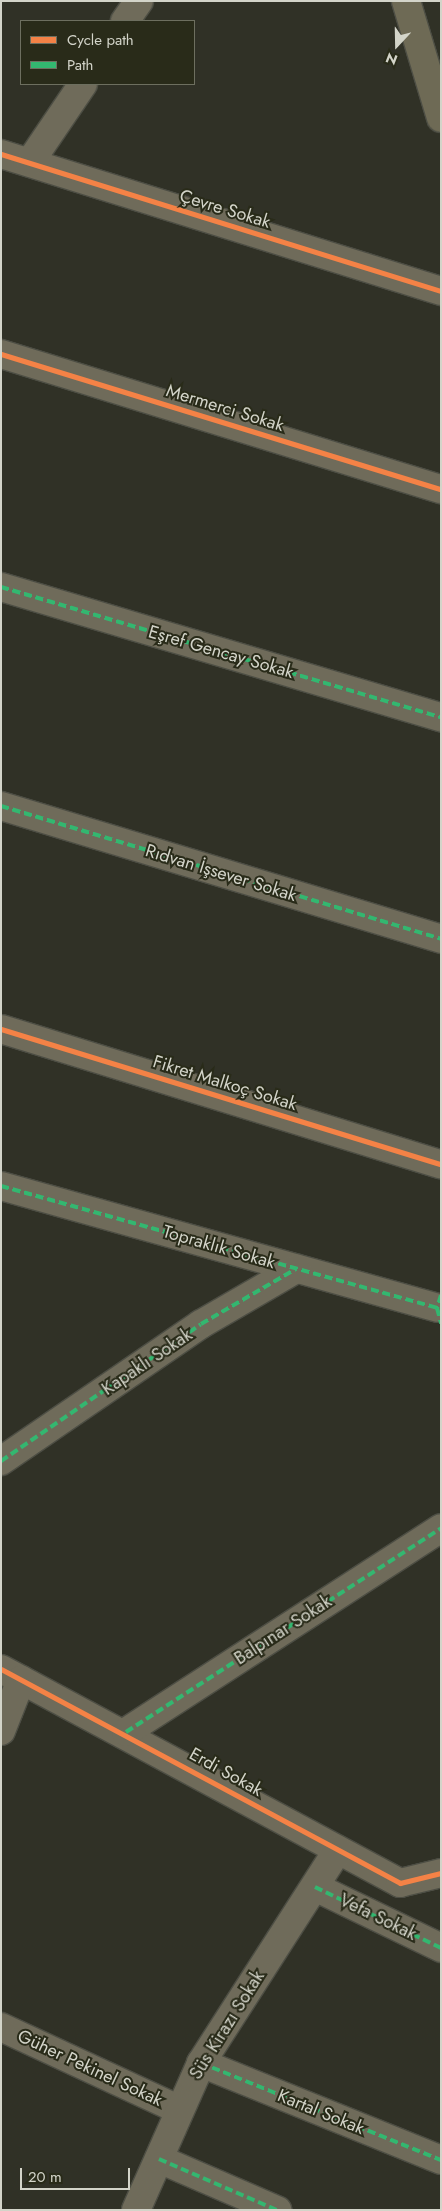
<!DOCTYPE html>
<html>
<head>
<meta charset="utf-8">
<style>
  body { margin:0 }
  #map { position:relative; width:442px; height:2211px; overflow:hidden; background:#303126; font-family:Jost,sans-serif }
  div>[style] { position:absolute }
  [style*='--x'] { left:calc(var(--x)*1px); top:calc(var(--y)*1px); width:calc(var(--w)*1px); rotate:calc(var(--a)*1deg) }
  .roads { filter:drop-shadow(1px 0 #4d4e44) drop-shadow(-1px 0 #4d4e44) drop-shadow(0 1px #4d4e44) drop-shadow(0 -1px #4d4e44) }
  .minor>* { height:28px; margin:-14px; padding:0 14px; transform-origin:14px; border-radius:14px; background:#6f6b5a }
  .major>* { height:28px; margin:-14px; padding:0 14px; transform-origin:14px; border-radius:14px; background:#6e6a55 }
  .quiet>* { height:4px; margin-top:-2px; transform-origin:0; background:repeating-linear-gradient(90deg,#33b770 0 8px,transparent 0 12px) }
  .cycleway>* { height:5px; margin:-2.5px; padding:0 2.5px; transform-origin:2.5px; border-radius:2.5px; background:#f48246 }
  span { translate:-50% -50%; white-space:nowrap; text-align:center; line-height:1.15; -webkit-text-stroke:4px #292b19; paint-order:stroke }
  .street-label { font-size:18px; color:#d3d4c9 }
  .frame { position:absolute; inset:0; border:2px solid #d3d4c9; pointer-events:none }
  .legend { position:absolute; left:20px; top:20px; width:175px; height:65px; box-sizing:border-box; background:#292b19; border:1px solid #6d6f5f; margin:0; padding:6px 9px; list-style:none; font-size:15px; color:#d3d4c9 }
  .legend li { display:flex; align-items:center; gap:10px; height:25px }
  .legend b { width:25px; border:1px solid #6d6f5f }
  .north { position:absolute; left:372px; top:20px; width:50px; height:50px; -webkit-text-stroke:4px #292b19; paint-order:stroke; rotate:201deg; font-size:14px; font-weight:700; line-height:20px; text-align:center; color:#d3d4c9 }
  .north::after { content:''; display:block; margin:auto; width:18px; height:22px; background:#d3d4c9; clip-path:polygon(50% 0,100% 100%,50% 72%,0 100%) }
  .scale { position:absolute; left:20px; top:2168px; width:110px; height:22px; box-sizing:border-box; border:2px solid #d3d4c9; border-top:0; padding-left:6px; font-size:15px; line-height:18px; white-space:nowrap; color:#d3d4c9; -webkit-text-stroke:4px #292b19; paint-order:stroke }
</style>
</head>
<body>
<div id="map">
  <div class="roads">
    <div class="minor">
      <i style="--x:125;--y:21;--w:24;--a:-55"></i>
      <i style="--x:1;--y:154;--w:461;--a:17.3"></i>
      <i style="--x:30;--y:162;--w:94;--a:-55.8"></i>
      <i style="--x:1;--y:354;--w:460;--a:17.1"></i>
      <i style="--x:1;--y:587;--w:459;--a:16.5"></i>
      <i style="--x:1;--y:806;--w:460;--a:16.8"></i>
      <i style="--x:1;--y:1029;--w:460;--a:17.1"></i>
      <i style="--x:1;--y:1186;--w:453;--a:15.6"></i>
      <i style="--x:1;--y:1461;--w:242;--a:-34.4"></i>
      <i style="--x:201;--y:1324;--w:110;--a:-30.1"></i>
      <i style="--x:1;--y:1669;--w:453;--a:28.2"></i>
      <i style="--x:400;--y:1883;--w:42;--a:-13.7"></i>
      <i style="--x:1;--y:1731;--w:55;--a:-68.6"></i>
      <i style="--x:126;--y:1732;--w:375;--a:-32.9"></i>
      <i style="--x:315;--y:1887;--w:140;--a:25.8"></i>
      <i style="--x:1;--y:2027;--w:195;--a:24.9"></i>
      <i style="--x:201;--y:2063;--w:259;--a:22"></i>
      <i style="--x:159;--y:2159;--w:129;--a:23.4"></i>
      <i style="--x:136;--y:2210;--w:161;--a:-66.1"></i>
      <i style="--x:201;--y:2063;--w:253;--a:-57.3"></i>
    </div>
    <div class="major">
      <i style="--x:406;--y:1;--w:122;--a:73.3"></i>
    </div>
  </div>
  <div class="quiet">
    <i style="--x:1;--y:587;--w:459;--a:16.5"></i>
    <i style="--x:1;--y:806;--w:460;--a:16.8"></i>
    <i style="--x:1;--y:1186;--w:453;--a:15.6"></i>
    <i style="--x:441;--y:1295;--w:14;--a:107"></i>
    <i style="--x:437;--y:1308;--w:16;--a:75"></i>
    <i style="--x:1;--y:1461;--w:242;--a:-34.4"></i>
    <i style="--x:201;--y:1324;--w:110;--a:-30.1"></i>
    <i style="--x:126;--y:1732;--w:375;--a:-32.9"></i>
    <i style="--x:315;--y:1887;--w:140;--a:25.8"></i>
    <i style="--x:201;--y:2063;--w:259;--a:22"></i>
    <i style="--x:159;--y:2159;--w:129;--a:23.4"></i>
  </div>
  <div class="cycleway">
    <i style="--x:1;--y:154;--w:461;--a:17.3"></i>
    <i style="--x:1;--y:354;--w:460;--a:17.1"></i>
    <i style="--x:1;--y:1029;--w:460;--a:17.1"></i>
    <i style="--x:1;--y:1669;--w:453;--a:28.2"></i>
    <i style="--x:400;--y:1883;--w:42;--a:-13.7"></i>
  </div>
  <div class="street-label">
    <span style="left:225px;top:209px;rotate:17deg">Çevre Sokak</span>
    <span style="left:225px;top:408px;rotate:17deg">Mermerci Sokak</span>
    <span style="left:221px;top:652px;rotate:16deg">Eşref Gencay Sokak</span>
    <span style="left:221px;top:873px;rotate:17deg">Rıdvan İşsever Sokak</span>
    <span style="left:225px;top:1083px;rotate:17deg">Fikret Malkoç Sokak</span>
    <span style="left:219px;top:1247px;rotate:16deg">Topraklık Sokak</span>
    <span style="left:147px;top:1362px;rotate:-34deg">Kapaklı Sokak</span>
    <span style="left:283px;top:1630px;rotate:-33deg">Balpınar Sokak</span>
    <span style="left:226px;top:1772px;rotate:29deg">Erdi Sokak</span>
    <span style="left:378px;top:1917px;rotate:26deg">Vefa Sokak</span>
    <span style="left:227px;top:2025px;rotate:-58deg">Süs Kirazı Sokak</span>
    <span style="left:90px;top:2068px;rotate:25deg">Güher Pekinel Sokak</span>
    <span style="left:321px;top:2112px;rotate:22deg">Kartal Sokak</span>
  </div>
  <div class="frame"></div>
  <ul class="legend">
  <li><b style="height:6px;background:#f48246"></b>Cycle path</li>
  <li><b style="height:6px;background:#33b770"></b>Path</li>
  </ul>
  <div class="north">N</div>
  <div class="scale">20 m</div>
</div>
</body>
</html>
